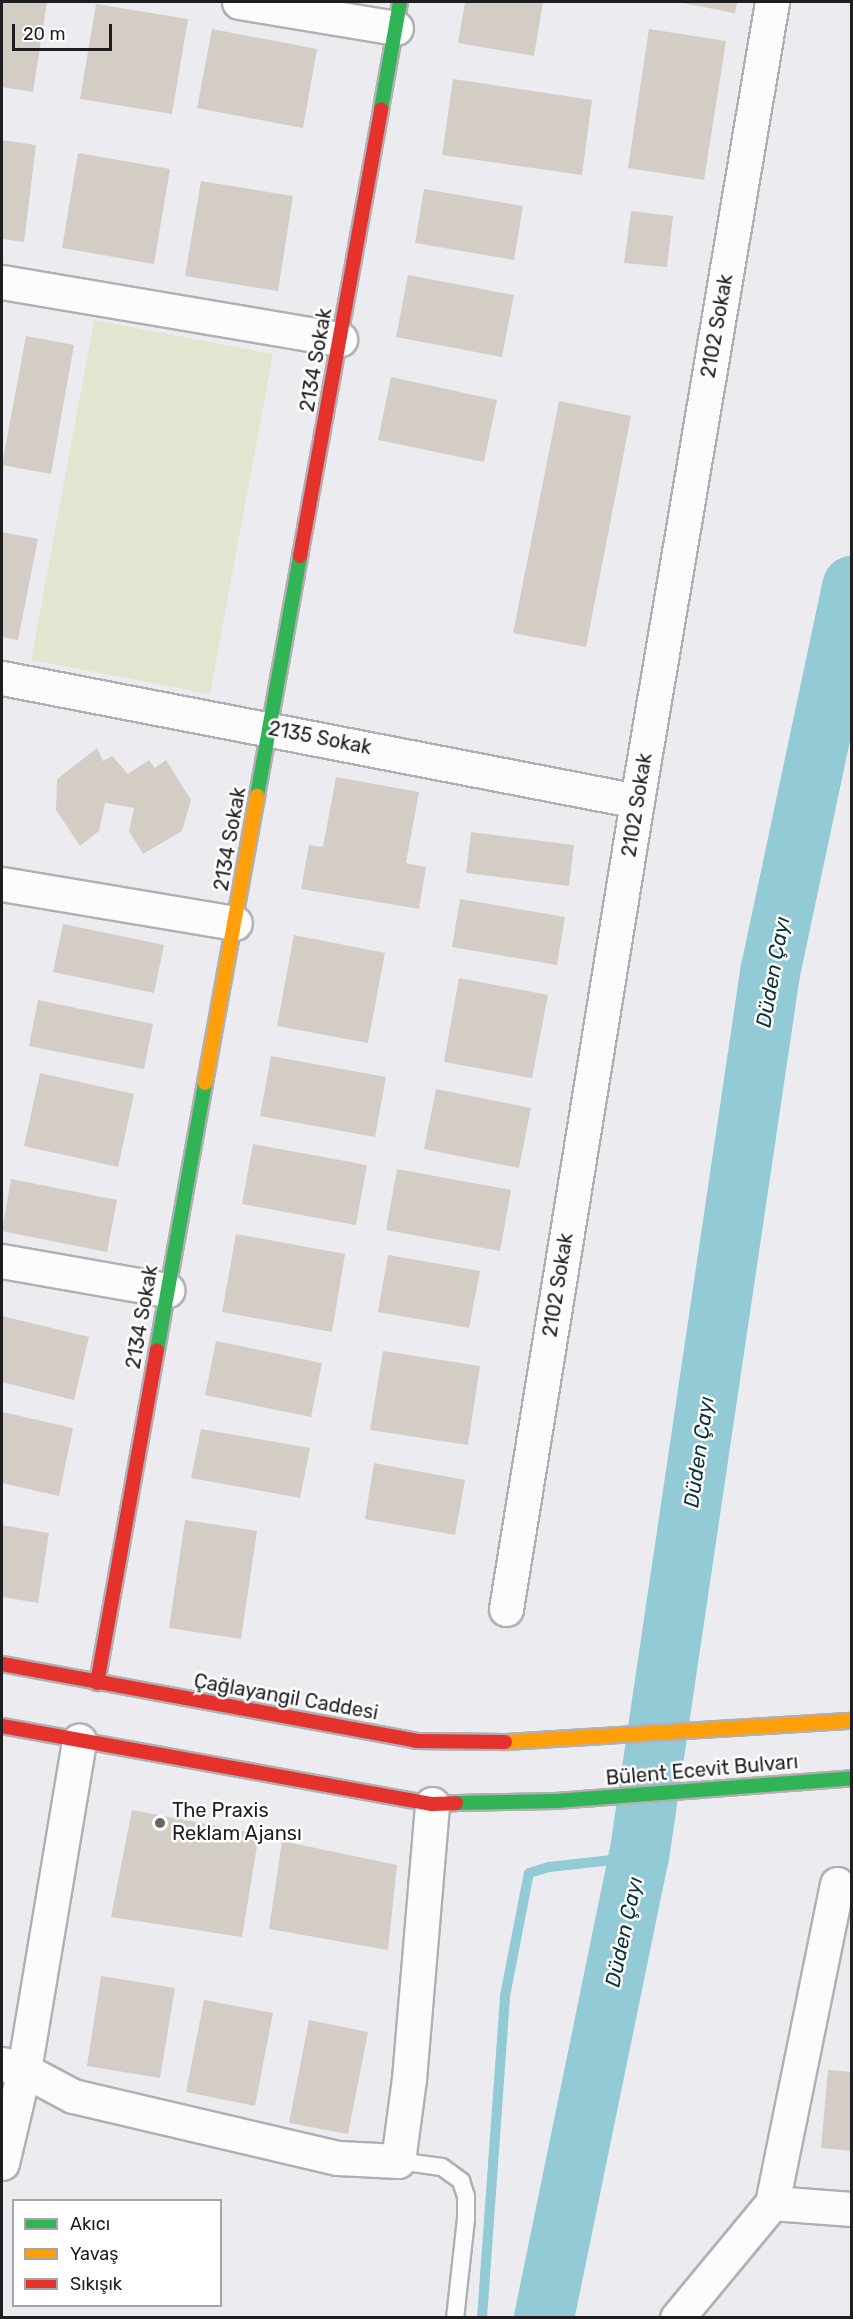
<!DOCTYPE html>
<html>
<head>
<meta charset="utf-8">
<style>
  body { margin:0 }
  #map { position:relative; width:853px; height:2319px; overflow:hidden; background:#ececf0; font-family:Rubik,sans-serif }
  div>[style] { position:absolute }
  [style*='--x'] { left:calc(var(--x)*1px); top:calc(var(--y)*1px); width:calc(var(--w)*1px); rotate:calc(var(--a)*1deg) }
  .green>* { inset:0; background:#e2e6d1 }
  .stream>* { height:10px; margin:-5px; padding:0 5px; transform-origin:5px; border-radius:5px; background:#92cad5 }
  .river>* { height:60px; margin:-30px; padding:0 30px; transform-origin:30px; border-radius:30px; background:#92cad5 }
  .building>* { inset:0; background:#d4cdc5 }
  .roads { filter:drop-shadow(2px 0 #b0b0b4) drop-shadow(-2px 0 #b0b0b4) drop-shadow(0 2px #b0b0b4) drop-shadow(0 -2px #b0b0b4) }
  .lane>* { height:16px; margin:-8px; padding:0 8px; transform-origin:8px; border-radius:8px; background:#fcfcfd }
  .street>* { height:33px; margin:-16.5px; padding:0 16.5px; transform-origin:16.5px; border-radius:16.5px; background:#fcfcfd }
  .fast>* { height:14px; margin:-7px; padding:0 7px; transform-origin:7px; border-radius:7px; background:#30b455 }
  .slow>* { height:14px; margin:-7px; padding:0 7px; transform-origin:7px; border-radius:7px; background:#ff9f0a }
  .jam>* { height:14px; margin:-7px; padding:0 7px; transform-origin:7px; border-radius:7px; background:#e5322d }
  .dots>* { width:16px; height:16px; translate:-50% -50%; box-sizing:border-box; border:3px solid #fff; border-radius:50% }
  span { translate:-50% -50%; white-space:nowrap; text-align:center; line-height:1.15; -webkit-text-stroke:5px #fff; paint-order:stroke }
  .street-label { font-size:20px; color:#1e1e21 }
  .poi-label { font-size:20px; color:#1e1e21 }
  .left { translate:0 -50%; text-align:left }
  .water-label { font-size:21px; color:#0a3239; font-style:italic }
  .frame { position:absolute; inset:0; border:3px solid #1e1e21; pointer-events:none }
  .legend { position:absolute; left:12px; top:2199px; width:210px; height:108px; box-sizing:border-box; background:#fff; border:2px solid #a5a5a6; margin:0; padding:8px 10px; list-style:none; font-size:18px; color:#1e1e21 }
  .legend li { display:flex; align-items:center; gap:12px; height:30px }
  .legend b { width:30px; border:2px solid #a5a5a6 }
  .scale { position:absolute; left:12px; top:24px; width:100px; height:27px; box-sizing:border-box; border:3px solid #1e1e21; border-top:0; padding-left:8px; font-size:18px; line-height:21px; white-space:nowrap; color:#1e1e21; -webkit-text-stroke:4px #fff; paint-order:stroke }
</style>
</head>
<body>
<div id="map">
  <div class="green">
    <i style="clip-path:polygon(94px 320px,273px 354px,210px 694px,31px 660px)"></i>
  </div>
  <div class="stream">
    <i style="--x:482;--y:2318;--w:323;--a:-85.9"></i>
    <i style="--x:505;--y:1996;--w:125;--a:-79"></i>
    <i style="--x:529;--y:1873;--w:21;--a:-17"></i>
    <i style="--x:549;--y:1867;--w:91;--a:-6.3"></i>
  </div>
  <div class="river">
    <i style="--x:544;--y:2318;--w:471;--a:-78.4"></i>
    <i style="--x:639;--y:1857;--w:894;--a:-81.57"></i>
    <i style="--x:770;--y:973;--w:396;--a:-78"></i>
  </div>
  <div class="building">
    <i style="clip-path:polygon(2px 2px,47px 2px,33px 92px,2px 87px)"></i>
    <i style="clip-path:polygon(465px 2px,543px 2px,534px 56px,458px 43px)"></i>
    <i style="clip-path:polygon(677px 2px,737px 2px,735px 13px)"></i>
    <i style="clip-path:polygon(96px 4px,188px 19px,172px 114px,80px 99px)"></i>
    <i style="clip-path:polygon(212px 29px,317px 49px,303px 128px,197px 108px)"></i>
    <i style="clip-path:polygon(649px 29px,726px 41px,704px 180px,628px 168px)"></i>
    <i style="clip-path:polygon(453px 79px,592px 100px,582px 175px,442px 155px)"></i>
    <i style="clip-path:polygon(2px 140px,36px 145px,24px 242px,2px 239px)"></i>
    <i style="clip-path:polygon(78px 153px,170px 169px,154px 264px,62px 248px)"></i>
    <i style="clip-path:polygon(201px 181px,293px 196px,278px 291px,185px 276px)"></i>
    <i style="clip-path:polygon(424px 189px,523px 206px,514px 260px,415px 243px)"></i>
    <i style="clip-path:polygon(631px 211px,673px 216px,667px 267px,624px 263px)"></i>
    <i style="clip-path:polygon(408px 275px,514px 295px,502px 357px,396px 337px)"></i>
    <i style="clip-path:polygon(26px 336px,74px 345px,51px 474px,2px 465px)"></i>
    <i style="clip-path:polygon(391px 377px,497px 400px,484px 462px,378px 440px)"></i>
    <i style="clip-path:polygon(559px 401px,631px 416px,586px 647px,513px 633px)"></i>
    <i style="clip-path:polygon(2px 532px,38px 539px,18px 640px,2px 637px)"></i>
    <i style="clip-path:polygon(97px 748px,103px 761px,112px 756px,128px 774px,149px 760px,155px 768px,166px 760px,191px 800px,182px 831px,143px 854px,129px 831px,134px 808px,105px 803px,99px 831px,80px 846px,56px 810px,57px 779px)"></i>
    <i style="clip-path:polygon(336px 777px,419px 792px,406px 863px,426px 867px,419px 909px,301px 889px,309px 845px,323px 847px)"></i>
    <i style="clip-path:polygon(471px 832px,574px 845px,569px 886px,466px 873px)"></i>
    <i style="clip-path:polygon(460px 899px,565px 917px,557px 965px,452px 947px)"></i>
    <i style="clip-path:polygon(63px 924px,164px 945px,154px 993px,53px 972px)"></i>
    <i style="clip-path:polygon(294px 935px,385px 953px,368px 1043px,277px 1026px)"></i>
    <i style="clip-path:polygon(459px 978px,548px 995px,532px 1078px,444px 1062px)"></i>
    <i style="clip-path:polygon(38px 1000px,153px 1024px,144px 1069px,29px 1046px)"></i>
    <i style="clip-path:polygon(271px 1056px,386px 1077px,375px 1137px,260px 1116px)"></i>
    <i style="clip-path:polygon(40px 1073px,134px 1094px,118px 1167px,24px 1146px)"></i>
    <i style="clip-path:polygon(436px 1089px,531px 1108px,519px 1168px,424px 1149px)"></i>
    <i style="clip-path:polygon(253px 1144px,367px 1165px,356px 1225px,242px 1204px)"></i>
    <i style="clip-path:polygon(397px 1169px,511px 1190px,500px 1251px,386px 1230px)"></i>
    <i style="clip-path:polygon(11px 1179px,117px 1200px,107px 1252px,2px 1231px)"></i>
    <i style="clip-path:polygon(236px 1234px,345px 1254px,332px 1332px,222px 1312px)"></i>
    <i style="clip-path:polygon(388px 1255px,480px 1271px,469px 1328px,378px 1312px)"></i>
    <i style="clip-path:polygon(2px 1316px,89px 1337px,74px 1400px,2px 1382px)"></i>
    <i style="clip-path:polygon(216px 1341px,322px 1363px,311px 1417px,205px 1395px)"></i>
    <i style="clip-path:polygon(383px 1351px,480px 1366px,468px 1445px,370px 1430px)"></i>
    <i style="clip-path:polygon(2px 1412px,73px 1428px,59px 1496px,2px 1483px)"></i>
    <i style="clip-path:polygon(201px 1429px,310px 1448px,300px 1498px,191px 1478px)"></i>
    <i style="clip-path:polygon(374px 1463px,465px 1480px,455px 1535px,365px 1519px)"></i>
    <i style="clip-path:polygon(185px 1520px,257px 1531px,241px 1639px,169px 1628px)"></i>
    <i style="clip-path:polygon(2px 1525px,49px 1533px,38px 1603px,2px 1597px)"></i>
    <i style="clip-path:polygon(132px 1810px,259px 1834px,242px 1937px,111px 1917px)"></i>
    <i style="clip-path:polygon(282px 1841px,397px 1865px,388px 1950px,269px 1929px)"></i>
    <i style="clip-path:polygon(101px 1976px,175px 1988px,160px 2078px,87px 2066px)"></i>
    <i style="clip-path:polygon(204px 2000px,273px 2013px,255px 2106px,186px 2092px)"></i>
    <i style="clip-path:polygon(309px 2020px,368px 2032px,348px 2134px,289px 2123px)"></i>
    <i style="clip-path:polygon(828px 2070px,852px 2072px,852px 2151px,821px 2148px)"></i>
  </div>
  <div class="roads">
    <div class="lane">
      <i style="--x:398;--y:2161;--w:44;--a:7.8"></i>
      <i style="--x:442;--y:2167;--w:24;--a:36"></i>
      <i style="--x:461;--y:2181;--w:16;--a:72"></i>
      <i style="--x:466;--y:2196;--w:23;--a:90"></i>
      <i style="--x:466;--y:2219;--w:100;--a:96.3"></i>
    </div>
    <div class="street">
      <i style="--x:239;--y:2;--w:159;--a:9.4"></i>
      <i style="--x:2;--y:282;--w:343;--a:9.6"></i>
      <i style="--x:2;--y:678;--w:647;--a:10.96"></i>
      <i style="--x:2;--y:884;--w:236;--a:9.5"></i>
      <i style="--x:2;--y:1261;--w:168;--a:10"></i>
      <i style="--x:506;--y:1609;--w:819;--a:-80.79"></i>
      <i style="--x:637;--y:801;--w:810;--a:-80.41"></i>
      <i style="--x:837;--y:1884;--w:326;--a:101.5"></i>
      <i style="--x:772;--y:2203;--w:80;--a:4.3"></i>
      <i style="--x:2;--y:2064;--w:23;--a:15"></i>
      <i style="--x:24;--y:2070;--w:55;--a:28"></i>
      <i style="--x:73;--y:2096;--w:272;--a:13.2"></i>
      <i style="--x:338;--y:2158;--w:60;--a:2.9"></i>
      <i style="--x:398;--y:2161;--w:83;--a:-82.4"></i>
      <i style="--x:409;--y:2079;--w:276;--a:-85.2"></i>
      <i style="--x:2;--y:2163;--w:96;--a:-76.7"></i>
      <i style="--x:24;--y:2070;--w:334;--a:-80.5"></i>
      <i style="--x:677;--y:2318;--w:149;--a:-50.4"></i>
    </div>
    <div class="fast">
      <i style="--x:381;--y:109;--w:109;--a:-79.9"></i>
      <i style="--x:257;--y:796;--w:244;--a:-79.8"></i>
      <i style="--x:157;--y:1350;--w:271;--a:-79.8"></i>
      <i style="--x:456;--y:1803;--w:100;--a:-1.1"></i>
      <i style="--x:556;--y:1801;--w:297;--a:-4.4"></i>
    </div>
    <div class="slow">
      <i style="--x:205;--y:1083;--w:292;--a:-79.7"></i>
      <i style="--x:505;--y:1742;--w:348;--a:-3.5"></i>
    </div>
    <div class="jam">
      <i style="--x:300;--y:556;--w:454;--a:-79.7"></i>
      <i style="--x:2;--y:1664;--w:421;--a:10.5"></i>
      <i style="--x:416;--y:1741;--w:89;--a:0.6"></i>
      <i style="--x:97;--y:1683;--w:338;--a:-79.8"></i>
      <i style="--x:2;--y:1726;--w:437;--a:10.3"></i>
      <i style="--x:432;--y:1804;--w:24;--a:-2"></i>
    </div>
  </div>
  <div class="dots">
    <i style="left:160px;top:1823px;background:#666669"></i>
  </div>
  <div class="street-label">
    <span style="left:717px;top:326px;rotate:-80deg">2102 Sokak</span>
    <span style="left:316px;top:360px;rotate:-80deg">2134 Sokak</span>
    <span style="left:320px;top:738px;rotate:11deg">2135 Sokak</span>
    <span style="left:637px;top:805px;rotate:-81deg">2102 Sokak</span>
    <span style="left:230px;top:839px;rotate:-80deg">2134 Sokak</span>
    <span style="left:558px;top:1285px;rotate:-81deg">2102 Sokak</span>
    <span style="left:142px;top:1317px;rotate:-80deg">2134 Sokak</span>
    <span style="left:286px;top:1697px;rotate:10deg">Çağlayangil Caddesi</span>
    <span style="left:702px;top:1770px;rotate:-5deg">Bülent Ecevit Bulvarı</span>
  </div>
  <div class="poi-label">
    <span class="left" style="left:172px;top:1822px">The Praxis<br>Reklam Ajansı</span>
  </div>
  <div class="water-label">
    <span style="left:773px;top:972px;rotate:-80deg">Düden Çayı</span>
    <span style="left:699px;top:1452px;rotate:-82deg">Düden Çayı</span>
    <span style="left:624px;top:1932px;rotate:-78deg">Düden Çayı</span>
  </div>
  <div class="frame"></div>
  <ul class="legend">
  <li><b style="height:8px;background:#30b455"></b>Akıcı</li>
  <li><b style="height:8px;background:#ff9f0a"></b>Yavaş</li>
  <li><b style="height:8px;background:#e5322d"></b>Sıkışık</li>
  </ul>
  <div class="scale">20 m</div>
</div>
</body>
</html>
